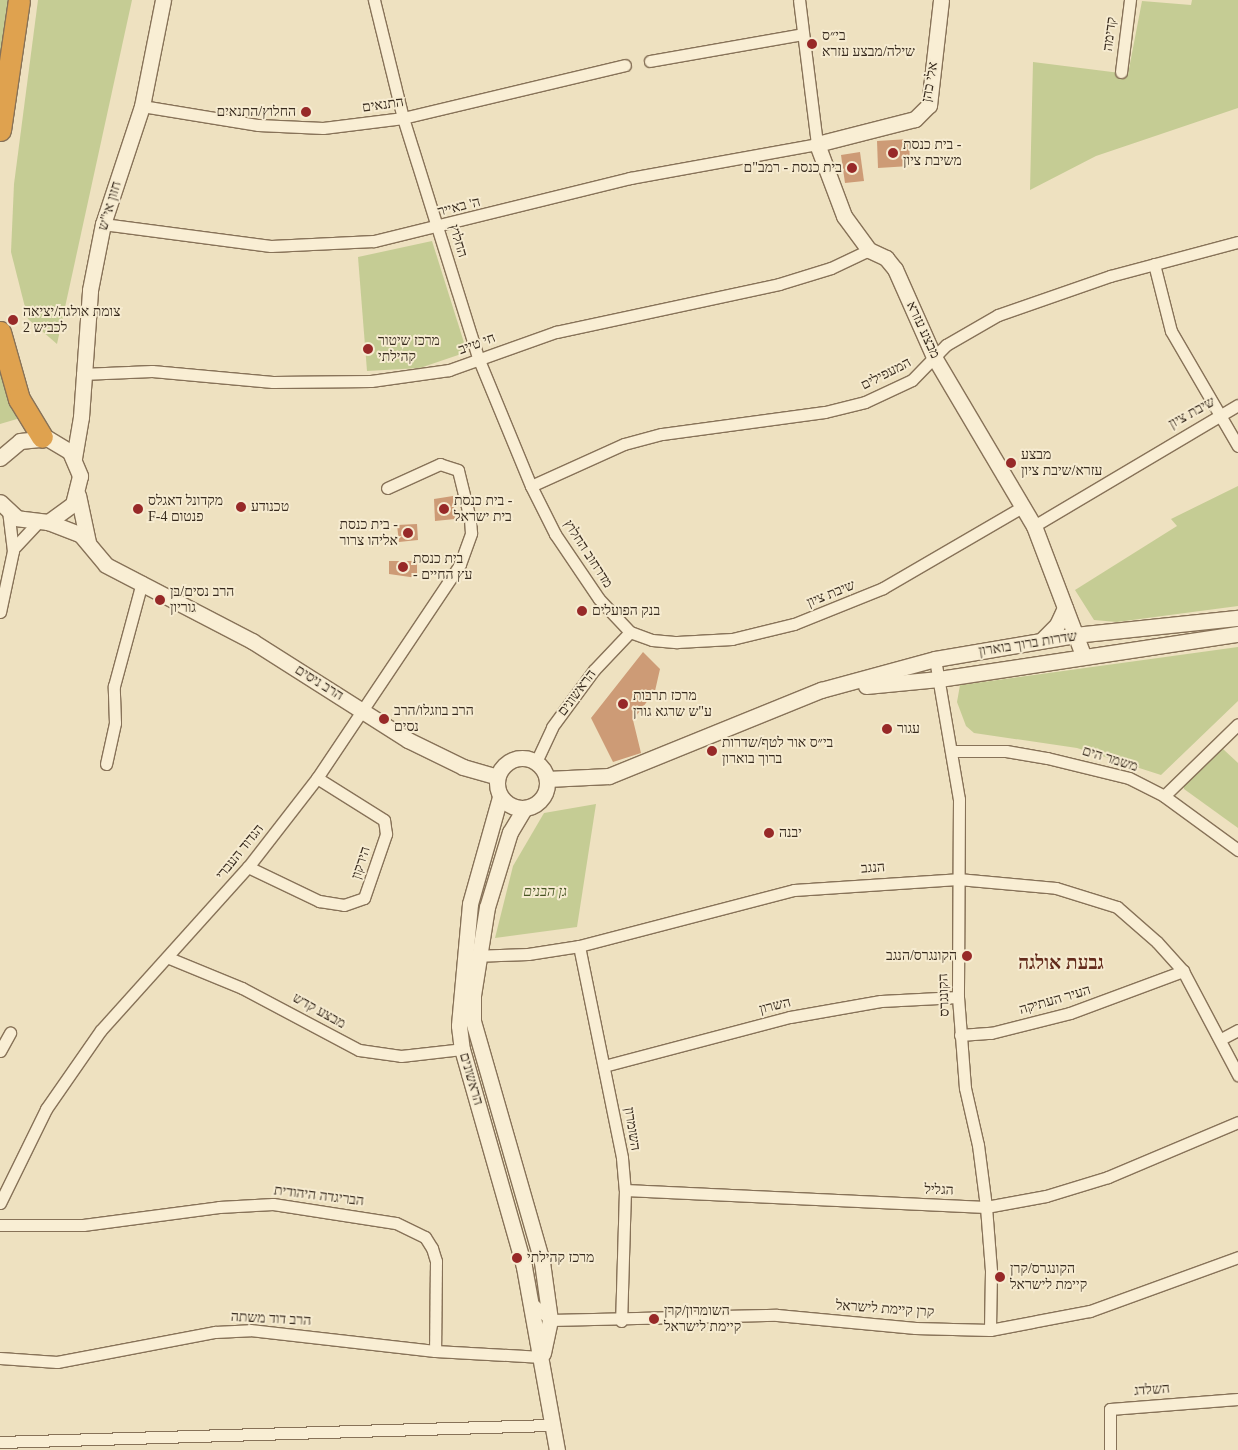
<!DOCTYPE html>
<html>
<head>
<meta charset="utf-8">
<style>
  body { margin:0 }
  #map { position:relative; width:1238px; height:1450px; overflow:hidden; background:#eee1c0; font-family:"Times New Roman","Noto Sans Hebrew",serif }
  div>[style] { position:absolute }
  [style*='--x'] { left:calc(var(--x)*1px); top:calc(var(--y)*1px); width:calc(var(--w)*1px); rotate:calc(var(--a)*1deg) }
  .green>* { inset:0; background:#c5cc94 }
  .building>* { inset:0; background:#cd9b76 }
  .roads { filter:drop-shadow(1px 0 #877258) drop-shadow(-1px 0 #877258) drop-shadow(0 1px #877258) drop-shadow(0 -1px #877258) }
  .minor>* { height:11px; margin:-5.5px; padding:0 5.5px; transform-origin:5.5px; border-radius:5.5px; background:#f9eed4 }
  .tertiary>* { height:15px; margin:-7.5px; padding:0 7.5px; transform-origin:7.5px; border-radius:7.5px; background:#f9eed4 }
  .tertiary>.ring { margin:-7.5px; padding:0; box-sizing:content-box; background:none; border:15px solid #f9eed4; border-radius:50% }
  .motorway>* { height:21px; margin:-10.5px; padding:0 10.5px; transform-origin:10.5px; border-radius:10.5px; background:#dfa24f }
  .dots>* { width:14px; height:14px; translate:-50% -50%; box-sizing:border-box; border:2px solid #f6ebd0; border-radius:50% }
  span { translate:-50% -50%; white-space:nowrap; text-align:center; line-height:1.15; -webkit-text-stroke:4px #f6ebd0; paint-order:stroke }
  .street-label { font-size:14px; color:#372a1d }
  .poi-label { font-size:14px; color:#372a1d }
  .left { translate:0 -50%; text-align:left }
  .right { translate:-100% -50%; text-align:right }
  .park-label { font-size:14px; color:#475423; font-style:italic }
  .district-label { font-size:19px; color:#642c1c; font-weight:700 }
</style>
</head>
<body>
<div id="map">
  <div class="green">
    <i style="clip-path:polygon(0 0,10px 0,0 77px)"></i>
    <i style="clip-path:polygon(38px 0,132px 0,57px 344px,28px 319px,11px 252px,14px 184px)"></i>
    <i style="clip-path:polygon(1192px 0,1238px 0,1238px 108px,1096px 156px,1030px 190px,1033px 62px,1128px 74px,1142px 1px,1191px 5px)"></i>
    <i style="clip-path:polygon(432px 241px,467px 352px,420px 368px,367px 371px,358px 257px)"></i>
    <i style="clip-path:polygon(0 358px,17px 419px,0 424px)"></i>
    <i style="clip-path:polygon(1238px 486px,1238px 606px,1117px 622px,1094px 620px,1075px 590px,1177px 526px,1171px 519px)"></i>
    <i style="clip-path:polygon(1238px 647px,1238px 701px,1161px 775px,1077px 748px,974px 733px,966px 726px,957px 702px,960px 685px,968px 684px)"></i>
    <i style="clip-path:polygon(1222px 748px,1238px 763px,1238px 828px,1184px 789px,1184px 784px)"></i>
    <i style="clip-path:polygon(596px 804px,577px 927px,495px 938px,513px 866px,544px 813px)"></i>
  </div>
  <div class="building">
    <i style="clip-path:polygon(909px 139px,910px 166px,878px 168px,877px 141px)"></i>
    <i style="clip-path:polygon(860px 152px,864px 181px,845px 183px,841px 155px)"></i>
    <i style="clip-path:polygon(453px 496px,455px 519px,435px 521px,434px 499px)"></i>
    <i style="clip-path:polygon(417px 524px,418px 540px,399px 542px,397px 525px)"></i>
    <i style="clip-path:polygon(389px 561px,417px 561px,417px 578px,389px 574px)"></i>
    <i style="clip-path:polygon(643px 652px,660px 669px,655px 691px,633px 720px,641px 753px,613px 762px,591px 718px)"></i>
  </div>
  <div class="roads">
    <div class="minor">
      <i style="--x:374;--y:0;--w:122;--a:76.2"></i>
      <i style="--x:403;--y:118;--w:254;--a:72.6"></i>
      <i style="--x:479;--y:360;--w:136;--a:67.6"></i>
      <i style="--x:531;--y:486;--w:54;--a:63.4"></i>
      <i style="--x:555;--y:534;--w:78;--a:55.9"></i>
      <i style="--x:599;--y:599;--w:45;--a:46.8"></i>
      <i style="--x:630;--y:632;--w:23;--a:20"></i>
      <i style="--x:652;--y:640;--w:25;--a:5"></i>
      <i style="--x:677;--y:642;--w:55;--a:-3.1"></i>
      <i style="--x:732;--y:639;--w:64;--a:-13.6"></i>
      <i style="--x:794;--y:624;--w:96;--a:-22"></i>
      <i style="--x:883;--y:588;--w:163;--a:-30.2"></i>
      <i style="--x:650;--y:61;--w:155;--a:-10"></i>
      <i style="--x:1121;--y:72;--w:73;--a:-82.9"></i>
      <i style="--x:142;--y:106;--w:118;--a:9.3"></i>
      <i style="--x:258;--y:125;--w:65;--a:2.6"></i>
      <i style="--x:323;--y:128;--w:81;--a:-7.1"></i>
      <i style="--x:403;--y:118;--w:228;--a:-13.4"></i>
      <i style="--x:103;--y:224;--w:169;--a:7.5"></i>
      <i style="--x:271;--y:246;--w:103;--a:-2.8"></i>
      <i style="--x:374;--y:241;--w:264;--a:-13.8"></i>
      <i style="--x:630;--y:178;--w:190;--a:-10.3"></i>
      <i style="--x:817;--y:144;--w:145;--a:-97.1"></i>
      <i style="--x:1154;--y:264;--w:69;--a:75.8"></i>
      <i style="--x:1171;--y:331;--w:133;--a:59.8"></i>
      <i style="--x:82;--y:374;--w:70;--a:-2.5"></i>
      <i style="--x:152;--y:371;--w:121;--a:5.2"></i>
      <i style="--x:273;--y:382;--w:98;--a:-0.6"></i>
      <i style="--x:371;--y:381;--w:79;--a:-8"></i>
      <i style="--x:449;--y:370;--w:114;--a:-19.6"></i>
      <i style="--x:556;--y:332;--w:228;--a:-12.1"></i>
      <i style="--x:779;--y:284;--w:54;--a:-17.1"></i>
      <i style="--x:831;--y:268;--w:42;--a:-25.3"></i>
      <i style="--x:531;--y:486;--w:102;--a:-24.3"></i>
      <i style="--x:624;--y:444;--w:39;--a:-15"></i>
      <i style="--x:662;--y:434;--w:164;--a:-7.7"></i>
      <i style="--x:825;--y:412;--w:41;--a:-14"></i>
      <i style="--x:865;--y:402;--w:52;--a:-25.1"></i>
      <i style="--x:912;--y:380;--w:49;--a:-45.8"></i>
      <i style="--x:946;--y:345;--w:60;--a:-30"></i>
      <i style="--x:998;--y:315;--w:119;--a:-19.2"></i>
      <i style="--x:1110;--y:276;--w:132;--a:-14.9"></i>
      <i style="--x:1034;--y:526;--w:237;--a:-30.7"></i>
      <i style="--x:13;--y:549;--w:35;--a:-47"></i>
      <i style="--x:0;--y:612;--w:62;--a:-78"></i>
      <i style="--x:13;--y:551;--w:39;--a:-97"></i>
      <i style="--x:935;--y:659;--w:142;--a:80.3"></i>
      <i style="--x:959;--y:799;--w:198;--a:90.3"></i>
      <i style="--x:958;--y:997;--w:91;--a:85.6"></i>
      <i style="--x:965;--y:1088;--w:58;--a:77.2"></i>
      <i style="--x:978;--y:1145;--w:63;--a:82.6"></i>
      <i style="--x:986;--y:1207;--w:64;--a:85.5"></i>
      <i style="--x:991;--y:1271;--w:59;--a:91"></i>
      <i style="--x:954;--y:751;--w:52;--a:0"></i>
      <i style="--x:1006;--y:751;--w:42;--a:9.7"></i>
      <i style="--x:1047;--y:758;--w:84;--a:13.7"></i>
      <i style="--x:1129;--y:778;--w:39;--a:27"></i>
      <i style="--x:1164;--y:796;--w:92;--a:36.1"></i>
      <i style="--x:536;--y:762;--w:38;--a:-65"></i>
      <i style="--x:552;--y:727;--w:71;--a:-53.6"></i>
      <i style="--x:594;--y:670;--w:52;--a:-46.5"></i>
      <i style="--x:106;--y:764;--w:42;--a:-77.6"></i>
      <i style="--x:115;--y:723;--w:37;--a:-92"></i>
      <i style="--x:114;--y:686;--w:108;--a:-74.9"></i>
      <i style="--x:1164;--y:796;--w:103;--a:-44.2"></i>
      <i style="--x:248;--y:867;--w:79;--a:25.6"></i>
      <i style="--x:319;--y:901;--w:25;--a:9"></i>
      <i style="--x:344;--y:905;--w:21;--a:-19"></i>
      <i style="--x:364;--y:898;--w:68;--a:-71"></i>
      <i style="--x:386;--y:834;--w:14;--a:-98"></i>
      <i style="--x:384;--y:820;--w:79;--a:-147.9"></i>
      <i style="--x:579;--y:946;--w:216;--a:78.5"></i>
      <i style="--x:622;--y:1158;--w:32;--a:85"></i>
      <i style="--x:625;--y:1190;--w:131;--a:91.7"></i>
      <i style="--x:472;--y:956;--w:56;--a:-2"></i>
      <i style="--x:528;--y:954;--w:52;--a:-8.9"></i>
      <i style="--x:579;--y:946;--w:222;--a:-14.6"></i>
      <i style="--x:794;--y:890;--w:164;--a:-3.8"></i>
      <i style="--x:958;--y:879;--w:98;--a:5.2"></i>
      <i style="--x:1056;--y:888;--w:64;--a:17.3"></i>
      <i style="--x:1117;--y:907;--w:53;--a:41.2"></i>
      <i style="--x:1157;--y:942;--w:39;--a:48"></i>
      <i style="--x:1183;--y:971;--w:118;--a:62.1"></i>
      <i style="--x:169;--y:958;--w:79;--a:22.3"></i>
      <i style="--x:242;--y:988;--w:132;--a:27.9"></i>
      <i style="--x:359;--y:1050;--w:42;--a:8.1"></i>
      <i style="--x:401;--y:1056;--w:61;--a:-6.5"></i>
      <i style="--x:960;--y:1035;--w:31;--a:-4"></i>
      <i style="--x:991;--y:1033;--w:81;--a:-14.2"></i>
      <i style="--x:1070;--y:1013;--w:121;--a:-20.4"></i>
      <i style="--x:1221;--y:1039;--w:19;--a:-28"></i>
      <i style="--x:0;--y:1051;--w:21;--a:-61"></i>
      <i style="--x:604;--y:1066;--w:192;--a:-14.8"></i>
      <i style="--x:790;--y:1017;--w:92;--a:-10"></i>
      <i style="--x:881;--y:1001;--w:77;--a:-3"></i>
      <i style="--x:625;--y:1190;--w:361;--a:2.7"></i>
      <i style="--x:986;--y:1207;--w:61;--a:-10.4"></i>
      <i style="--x:1046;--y:1196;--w:65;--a:-17"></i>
      <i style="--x:1108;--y:1177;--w:141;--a:-22.9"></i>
      <i style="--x:0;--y:1203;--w:105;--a:-63.9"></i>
      <i style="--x:46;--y:1109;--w:96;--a:-55.2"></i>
      <i style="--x:101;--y:1030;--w:219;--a:-48"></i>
      <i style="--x:248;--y:867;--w:113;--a:-52.2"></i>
      <i style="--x:317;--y:778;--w:257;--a:-56.2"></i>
      <i style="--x:460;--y:564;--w:33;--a:-70"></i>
      <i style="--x:471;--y:533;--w:14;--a:-94"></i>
      <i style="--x:470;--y:519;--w:50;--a:-103.8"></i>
      <i style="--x:458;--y:470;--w:19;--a:-162"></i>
      <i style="--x:440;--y:464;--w:58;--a:155.6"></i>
      <i style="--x:0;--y:1225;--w:83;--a:0"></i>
      <i style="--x:83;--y:1225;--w:137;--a:-7.5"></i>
      <i style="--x:219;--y:1207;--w:54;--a:-3.2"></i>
      <i style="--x:273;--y:1204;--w:124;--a:8.8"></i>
      <i style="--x:396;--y:1223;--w:32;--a:26"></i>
      <i style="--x:425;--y:1237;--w:13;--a:58"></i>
      <i style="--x:432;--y:1248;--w:14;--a:73"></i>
      <i style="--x:436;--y:1261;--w:90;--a:90.6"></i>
      <i style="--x:532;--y:1303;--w:25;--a:43"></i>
      <i style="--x:550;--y:1320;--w:227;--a:-1.3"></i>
      <i style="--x:777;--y:1315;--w:139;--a:5.4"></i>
      <i style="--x:915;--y:1328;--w:75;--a:1.5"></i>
      <i style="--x:990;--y:1330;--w:102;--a:-10.8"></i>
      <i style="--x:1090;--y:1311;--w:158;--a:-20"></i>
      <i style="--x:0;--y:1358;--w:57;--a:4"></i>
      <i style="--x:57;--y:1362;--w:161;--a:-10.8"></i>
      <i style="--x:215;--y:1332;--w:35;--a:-3"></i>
      <i style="--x:250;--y:1330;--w:186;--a:6.5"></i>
      <i style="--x:435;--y:1351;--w:107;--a:3.2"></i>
      <i style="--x:0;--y:1442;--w:551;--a:-1.77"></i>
      <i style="--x:1110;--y:1450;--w:41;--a:-90"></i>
      <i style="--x:1110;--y:1409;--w:128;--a:-4.5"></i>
    </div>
    <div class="tertiary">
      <i style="--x:941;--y:0;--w:106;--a:96.5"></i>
      <i style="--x:929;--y:105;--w:20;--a:135"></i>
      <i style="--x:915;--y:119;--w:101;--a:165.7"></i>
      <i style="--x:817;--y:144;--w:77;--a:69.4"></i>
      <i style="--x:844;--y:216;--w:42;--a:53.7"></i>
      <i style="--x:869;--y:250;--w:19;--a:25"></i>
      <i style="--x:886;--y:258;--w:14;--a:51"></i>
      <i style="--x:895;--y:269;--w:96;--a:66.1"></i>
      <i style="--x:934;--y:357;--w:196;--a:59.4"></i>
      <i style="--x:1034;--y:526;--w:138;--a:69.2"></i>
      <i style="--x:0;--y:458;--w:26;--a:-40"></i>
      <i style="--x:20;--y:441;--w:27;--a:-6"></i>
      <i style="--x:47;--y:438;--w:27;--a:31"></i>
      <i style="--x:70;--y:452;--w:26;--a:67"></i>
      <i style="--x:80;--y:476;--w:29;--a:104"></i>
      <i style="--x:73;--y:504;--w:31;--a:144"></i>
      <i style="--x:48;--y:522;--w:31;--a:-173"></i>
      <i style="--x:17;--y:518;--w:23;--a:-137"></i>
      <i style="--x:74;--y:458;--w:42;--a:-80.3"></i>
      <i style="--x:81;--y:417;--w:127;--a:-85.9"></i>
      <i style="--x:90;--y:290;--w:67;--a:-78.9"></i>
      <i style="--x:103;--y:224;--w:124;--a:-71.7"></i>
      <i style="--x:142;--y:106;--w:108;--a:-78.8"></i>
      <i style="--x:78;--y:495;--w:48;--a:78"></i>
      <i style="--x:48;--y:522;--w:34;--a:21"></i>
      <i style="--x:80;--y:534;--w:40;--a:50"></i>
      <i style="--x:106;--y:565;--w:165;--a:27.5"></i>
      <i style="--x:252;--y:641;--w:185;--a:32.4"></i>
      <i style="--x:408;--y:740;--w:61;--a:26.1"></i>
      <i style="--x:463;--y:767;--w:35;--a:16"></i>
      <i style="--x:1042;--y:640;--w:21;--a:-45"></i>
      <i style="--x:1057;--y:625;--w:19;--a:-65"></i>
      <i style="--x:866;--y:686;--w:73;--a:-5.5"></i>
      <i style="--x:939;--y:679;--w:302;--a:-8.6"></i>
      <i class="ring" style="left:497px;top:758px;width:35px;height:35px"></i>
      <i style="--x:547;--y:779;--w:62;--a:-2.8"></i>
      <i style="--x:609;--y:776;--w:229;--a:-22.1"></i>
      <i style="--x:821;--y:690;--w:118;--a:-15.2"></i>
      <i style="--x:935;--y:659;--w:142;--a:-9.7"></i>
      <i style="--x:1075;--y:635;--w:164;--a:-6"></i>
      <i style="--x:500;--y:797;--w:111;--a:105.7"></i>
      <i style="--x:470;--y:904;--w:122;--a:95.2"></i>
      <i style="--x:459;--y:1026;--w:23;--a:83"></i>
      <i style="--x:462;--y:1049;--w:227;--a:74.1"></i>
      <i style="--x:524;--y:1267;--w:186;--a:79.8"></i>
      <i style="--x:524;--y:809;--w:27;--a:121"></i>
      <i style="--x:510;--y:832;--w:78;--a:107"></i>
      <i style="--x:487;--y:907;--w:89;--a:99"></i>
      <i style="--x:473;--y:995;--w:26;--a:90"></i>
      <i style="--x:473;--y:1021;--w:251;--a:74"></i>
      <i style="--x:542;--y:1262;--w:59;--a:82.1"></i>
      <i style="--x:550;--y:1320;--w:34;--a:102"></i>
    </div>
    <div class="motorway">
      <i style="--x:0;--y:130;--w:131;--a:-81.7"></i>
      <i style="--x:0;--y:332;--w:70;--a:74.2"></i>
      <i style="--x:19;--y:399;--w:44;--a:58.8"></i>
    </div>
  </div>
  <div class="dots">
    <i style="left:812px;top:44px;background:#972928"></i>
    <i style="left:306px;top:112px;background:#972928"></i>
    <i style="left:893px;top:153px;background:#972928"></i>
    <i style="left:852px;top:168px;background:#972928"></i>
    <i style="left:13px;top:320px;background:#972928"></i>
    <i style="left:368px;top:349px;background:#972928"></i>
    <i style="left:1011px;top:463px;background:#972928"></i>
    <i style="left:241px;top:507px;background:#972928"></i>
    <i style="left:138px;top:509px;background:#972928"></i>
    <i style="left:444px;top:509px;background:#972928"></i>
    <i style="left:408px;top:533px;background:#972928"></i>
    <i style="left:403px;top:567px;background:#972928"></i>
    <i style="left:160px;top:600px;background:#972928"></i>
    <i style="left:582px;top:611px;background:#972928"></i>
    <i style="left:623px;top:704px;background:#972928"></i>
    <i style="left:384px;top:719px;background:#972928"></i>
    <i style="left:887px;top:729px;background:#972928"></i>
    <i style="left:712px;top:751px;background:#972928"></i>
    <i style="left:769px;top:833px;background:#972928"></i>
    <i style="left:967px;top:956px;background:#972928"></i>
    <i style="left:517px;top:1258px;background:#972928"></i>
    <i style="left:1000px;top:1277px;background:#972928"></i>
    <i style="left:654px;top:1319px;background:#972928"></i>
  </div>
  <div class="street-label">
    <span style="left:1110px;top:34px;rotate:-83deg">קדימה</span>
    <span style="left:930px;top:82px;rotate:-80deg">אלי כהן</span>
    <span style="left:383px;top:105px;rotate:-8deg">התנאים</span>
    <span style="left:110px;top:206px;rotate:-73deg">חזון אי"ש</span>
    <span style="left:459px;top:207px;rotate:-14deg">ה' באייר</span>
    <span style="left:458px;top:241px;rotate:73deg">החלוץ</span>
    <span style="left:923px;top:330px;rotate:65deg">מבצע עזרא</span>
    <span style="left:477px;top:344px;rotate:-20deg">חי טייב</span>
    <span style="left:886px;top:374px;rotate:-27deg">המעפילים</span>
    <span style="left:1192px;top:413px;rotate:-29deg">שיבת ציון</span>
    <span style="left:588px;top:554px;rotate:57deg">מדרחוב החלוץ</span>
    <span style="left:831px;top:594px;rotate:-22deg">שיבת ציון</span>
    <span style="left:1028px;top:644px;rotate:-9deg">שדרות ברוך בוארון</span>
    <span style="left:319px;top:683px;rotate:32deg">הרב ניסים</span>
    <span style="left:577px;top:693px;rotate:-53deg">הראשונים</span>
    <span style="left:1110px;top:759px;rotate:17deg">משמר הים</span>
    <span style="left:240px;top:852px;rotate:-51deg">הגדוד העברי</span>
    <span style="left:361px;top:863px;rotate:-72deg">הירקון</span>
    <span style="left:873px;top:868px;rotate:-4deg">הנגב</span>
    <span style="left:944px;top:995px;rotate:-92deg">הקונגרס</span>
    <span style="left:1055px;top:1000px;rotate:-16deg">העיר העתיקה</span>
    <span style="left:775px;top:1006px;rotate:-14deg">השרון</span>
    <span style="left:319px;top:1011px;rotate:29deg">מבצע קדש</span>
    <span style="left:471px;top:1079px;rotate:74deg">הראשונים</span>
    <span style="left:632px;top:1129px;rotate:81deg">השומרון</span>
    <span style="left:939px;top:1190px;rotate:2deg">הגליל</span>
    <span style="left:319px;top:1196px;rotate:7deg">הבריגדה היהודית</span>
    <span style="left:885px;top:1309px;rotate:4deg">קרן קיימת לישראל</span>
    <span style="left:271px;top:1319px;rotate:3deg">הרב דוד משתה</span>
    <span style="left:1152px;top:1390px;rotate:-4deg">השלדג</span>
  </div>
  <div class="poi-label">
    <span class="left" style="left:822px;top:44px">בי״ס<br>שילה/מבצע עזרא</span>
    <span class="right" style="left:296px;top:112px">החלוץ/התנאים</span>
    <span class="left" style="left:903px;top:153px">בית כנסת -<br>משיבת ציון</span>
    <span class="right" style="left:842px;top:168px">בית כנסת - רמב"ם</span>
    <span class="left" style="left:23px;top:320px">צומת אולגה/יציאה<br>לכביש 2</span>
    <span class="left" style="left:378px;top:349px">מרכז שיטור<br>קהילתי</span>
    <span class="left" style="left:1021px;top:463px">מבצע<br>עזרא/שיבת ציון</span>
    <span class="left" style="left:148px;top:509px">מקדונל דאגלס<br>F-4 פנטום</span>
    <span class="left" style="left:454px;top:509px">בית כנסת -<br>בית ישראל</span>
    <span class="left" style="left:251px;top:507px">טכנודע</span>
    <span class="right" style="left:398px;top:533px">בית כנסת -<br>אליהו צרור</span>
    <span class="left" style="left:413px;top:567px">בית כנסת<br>- עץ החיים</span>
    <span class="left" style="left:170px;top:600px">הרב נסים/בן<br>גוריון</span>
    <span class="left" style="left:592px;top:611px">בנק הפועלים</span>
    <span class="left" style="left:633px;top:704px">מרכז תרבות<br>ע"ש שרגא גורן</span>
    <span class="left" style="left:394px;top:719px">הרב בוזגלו/הרב<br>נסים</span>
    <span class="left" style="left:897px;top:729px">עגור</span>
    <span class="left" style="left:722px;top:751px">בי״ס אור לטף/שדרות<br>ברוך בוארון</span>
    <span class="left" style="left:779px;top:833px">יבנה</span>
    <span class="right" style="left:957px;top:956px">הקונגרס/הנגב</span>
    <span class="left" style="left:527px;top:1258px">מרכז קהילתי</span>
    <span class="left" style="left:1010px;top:1277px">הקונגרס/קרן<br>קיימת לישראל</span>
    <span class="left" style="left:664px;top:1319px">השומרון/קרן<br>קיימת לישראל</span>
  </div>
  <div class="park-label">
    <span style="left:545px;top:892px">גן הבנים</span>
  </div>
  <div class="district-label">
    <span style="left:1061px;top:963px">גבעת אולגה</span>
  </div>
</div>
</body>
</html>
